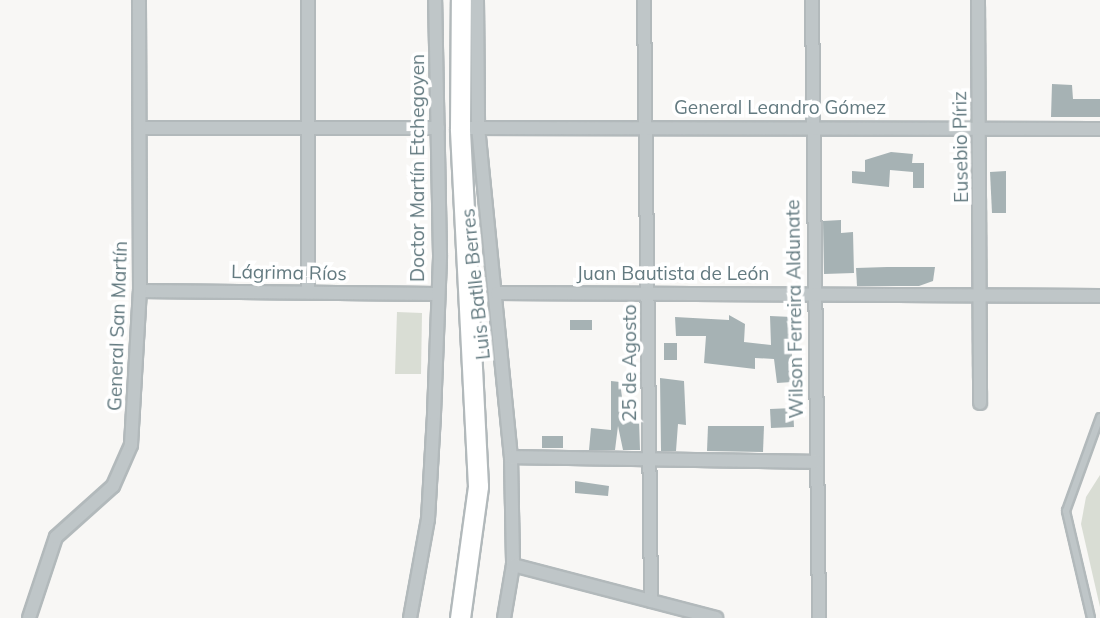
<!DOCTYPE html>
<html>
<head>
<meta charset="utf-8">
<style>
  body { margin:0 }
  #map { position:relative; width:1100px; height:618px; overflow:hidden; background:#f8f7f5; font-family:Mulish,sans-serif }
  div>[style] { position:absolute }
  [style*='--x'] { left:calc(var(--x)*1px); top:calc(var(--y)*1px); width:calc(var(--w)*1px); rotate:calc(var(--a)*1deg) }
  .green>* { inset:0; background:#d9ddd4 }
  .building>* { inset:0; background:#a6b2b4 }
  .roads { filter:drop-shadow(2px 0 #b2b9bb) drop-shadow(-2px 0 #b2b9bb) drop-shadow(0 2px #b2b9bb) drop-shadow(0 -2px #b2b9bb) }
  .service>* { height:6px; margin:-3px; padding:0 3px; transform-origin:3px; border-radius:3px; background:#bfc6c8 }
  .minor>* { height:12px; margin:-6px; padding:0 6px; transform-origin:6px; border-radius:6px; background:#bfc6c8 }
  .trunk>* { height:19px; margin:-9.5px; padding:0 9.5px; transform-origin:9.5px; border-radius:9.5px; background:#fff }
  span { translate:-50% -50%; white-space:nowrap; text-align:center; line-height:1.15; -webkit-text-stroke:7px #fff; paint-order:stroke }
  .street-label { font-size:19px; color:#637a80 }
</style>
</head>
<body>
<div id="map">
  <div class="green">
    <i style="clip-path:polygon(397px 312px,422px 313px,421px 374px,395px 374px)"></i>
    <i style="clip-path:polygon(1100px 475px,1100px 607px,1081px 524px,1086px 497px)"></i>
  </div>
  <div class="building">
    <i style="clip-path:polygon(1052px 84px,1072px 85px,1073px 99px,1100px 99px,1100px 117px,1051px 117px)"></i>
    <i style="clip-path:polygon(891px 152px,913px 154px,912px 163px,924px 163px,924px 188px,913px 188px,913px 172px,890px 170px,889px 187px,852px 183px,852px 171px,865px 172px,865px 160px)"></i>
    <i style="clip-path:polygon(1006px 171px,1006px 213px,992px 213px,990px 172px)"></i>
    <i style="clip-path:polygon(841px 220px,841px 233px,853px 232px,854px 273px,824px 274px,823px 221px)"></i>
    <i style="clip-path:polygon(887px 267px,935px 267px,933px 281px,919px 286px,857px 286px,856px 268px)"></i>
    <i style="clip-path:polygon(729px 315px,745px 324px,744px 342px,771px 345px,770px 316px,792px 317px,792px 382px,777px 383px,774px 359px,755px 358px,755px 369px,704px 363px,706px 336px,676px 336px,675px 317px,729px 320px)"></i>
    <i style="clip-path:polygon(570px 320px,592px 320px,592px 330px,570px 330px)"></i>
    <i style="clip-path:polygon(664px 343px,677px 343px,677px 360px,664px 360px)"></i>
    <i style="clip-path:polygon(660px 378px,684px 381px,686px 425px,678px 424px,676px 451px,661px 451px)"></i>
    <i style="clip-path:polygon(611px 381px,620px 382px,625px 420px,639px 420px,640px 450px,623px 450px,618px 426px,615px 450px,589px 450px,591px 428px,611px 430px)"></i>
    <i style="clip-path:polygon(793px 408px,794px 427px,771px 428px,770px 409px)"></i>
    <i style="clip-path:polygon(708px 426px,764px 426px,763px 452px,707px 451px)"></i>
    <i style="clip-path:polygon(542px 436px,563px 436px,563px 448px,542px 448px)"></i>
    <i style="clip-path:polygon(575px 481px,609px 486px,608px 496px,575px 493px)"></i>
  </div>
  <div class="roads">
    <div class="service">
      <i style="--x:1091;--y:618;--w:110;--a:-103.2"></i>
      <i style="--x:1066;--y:511;--w:100;--a:-70.1"></i>
    </div>
    <div class="minor">
      <i style="--x:308;--y:0;--w:292;--a:90"></i>
      <i style="--x:477;--y:0;--w:127;--a:89.5"></i>
      <i style="--x:478;--y:127;--w:332;--a:84.3"></i>
      <i style="--x:511;--y:457;--w:108;--a:88.9"></i>
      <i style="--x:513;--y:565;--w:54;--a:99.6"></i>
      <i style="--x:644;--y:0;--w:601;--a:89.33"></i>
      <i style="--x:812;--y:0;--w:618;--a:89.35"></i>
      <i style="--x:978;--y:0;--w:403;--a:89.7"></i>
      <i style="--x:141;--y:128;--w:297;--a:0"></i>
      <i style="--x:460;--y:128;--w:640;--a:0.09"></i>
      <i style="--x:140;--y:291;--w:297;--a:0.6"></i>
      <i style="--x:497;--y:293;--w:603;--a:0.29"></i>
      <i style="--x:511;--y:457;--w:305;--a:0.9"></i>
      <i style="--x:513;--y:565;--w:210;--a:14.6"></i>
      <i style="--x:29;--y:618;--w:85;--a:-71.6"></i>
      <i style="--x:56;--y:537;--w:76;--a:-41.8"></i>
      <i style="--x:113;--y:486;--w:45;--a:-66.3"></i>
      <i style="--x:131;--y:445;--w:154;--a:-86.7"></i>
      <i style="--x:140;--y:291;--w:291;--a:-90.2"></i>
      <i style="--x:410;--y:618;--w:101;--a:-79.7"></i>
      <i style="--x:428;--y:519;--w:105;--a:-86.7"></i>
      <i style="--x:434;--y:414;--w:159;--a:-87.8"></i>
      <i style="--x:440;--y:255;--w:255;--a:-91.1"></i>
    </div>
    <div class="trunk">
      <i style="--x:460;--y:618;--w:133;--a:-82.2"></i>
      <i style="--x:478;--y:486;--w:358;--a:-92.9"></i>
      <i style="--x:460;--y:128;--w:128;--a:-89.6"></i>
    </div>
  </div>
  <div class="street-label">
    <span style="left:780px;top:108px">General Leandro Gómez</span>
    <span style="left:961px;top:147px;rotate:-91deg">Eusebio Píriz</span>
    <span style="left:418px;top:168px;rotate:-90deg">Doctor Martín Etchegoyen</span>
    <span style="left:289px;top:273px;rotate:1deg">Lágrima Ríos</span>
    <span style="left:673px;top:274px">Juan Bautista de León</span>
    <span style="left:476px;top:284px;rotate:-96deg">Luis Batlle Berres</span>
    <span style="left:795px;top:309px;rotate:-91deg">Wilson Ferreira Aldunate</span>
    <span style="left:118px;top:326px;rotate:-88deg">General San Martín</span>
    <span style="left:630px;top:363px;rotate:-90deg">25 de Agosto</span>
  </div>
</div>
</body>
</html>
